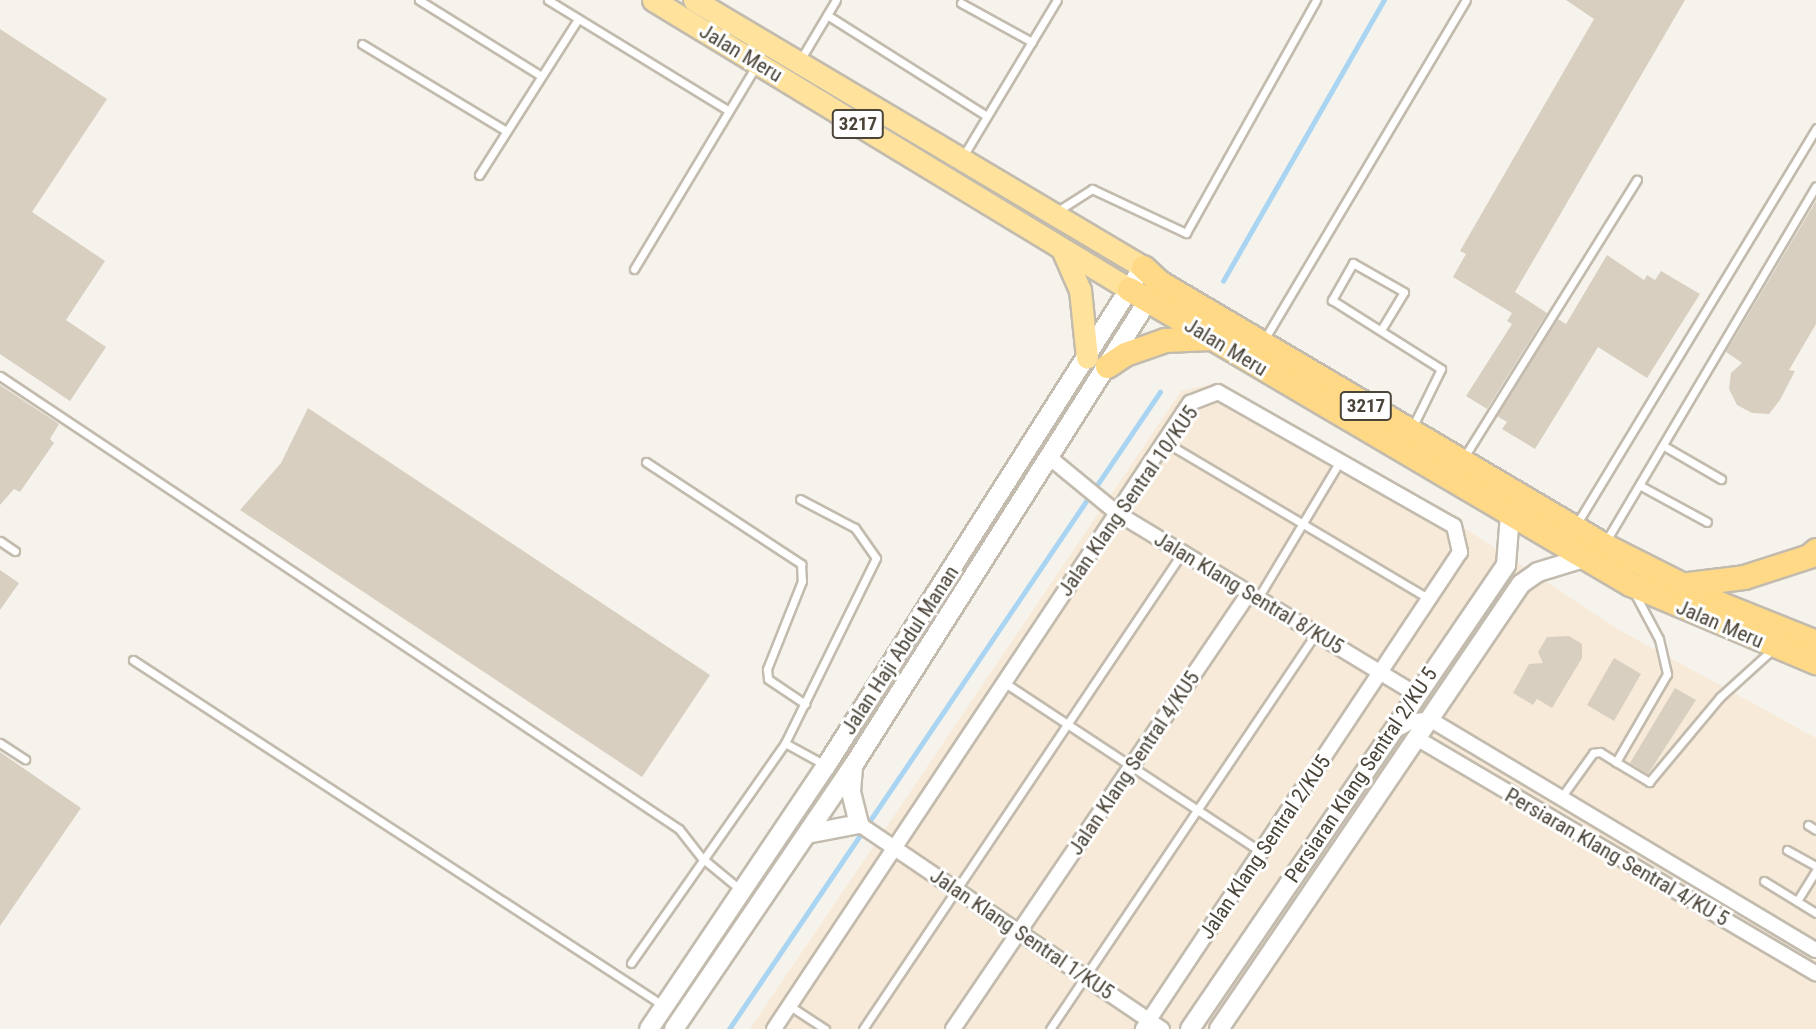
<!DOCTYPE html>
<html>
<head>
<meta charset="utf-8">
<style>
  body { margin:0 }
  #map { position:relative; width:1816px; height:1029px; overflow:hidden; background:#f6f3ec; font-family:"Roboto Condensed",sans-serif }
  div>[style] { position:absolute }
  [style*='--x'] { left:calc(var(--x)*1px); top:calc(var(--y)*1px); width:calc(var(--w)*1px); rotate:calc(var(--a)*1deg) }
  .commercial>* { inset:0; background:#f7ead8 }
  .stream>* { height:4.5px; margin:-2.25px; padding:0 2.25px; transform-origin:2.25px; border-radius:2.25px; background:#a9d4f2 }
  .building>* { inset:0; background:#d8cfc1 }
  .roads { filter:drop-shadow(2px 0 #c2bbae) drop-shadow(-2px 0 #c2bbae) drop-shadow(0 2px #c2bbae) drop-shadow(0 -2px #c2bbae) }
  .service>* { height:7px; margin:-3.5px; padding:0 3.5px; transform-origin:3.5px; border-radius:3.5px; background:#fff }
  .minor>* { height:14px; margin:-7px; padding:0 7px; transform-origin:7px; border-radius:7px; background:#fff }
  .tertiary>* { height:18px; margin:-9px; padding:0 9px; transform-origin:9px; border-radius:9px; background:#fff }
  .primary>* { height:21px; margin:-10.5px; padding:0 10.5px; transform-origin:10.5px; border-radius:10.5px; background:#ffe39c }
  .trunk>* { height:23px; margin:-11.5px; padding:0 11.5px; transform-origin:11.5px; border-radius:11.5px; background:#ffd985 }
  span { translate:-50% -50%; white-space:nowrap; text-align:center; line-height:1.15; -webkit-text-stroke:6px #fff; paint-order:stroke }
  .shield-label span { padding:2px 5px; background:#fff; border:2px solid; border-radius:5px; -webkit-text-stroke-width:0 }
  .shield-label { font-size:19px; color:#4b4439; font-weight:700 }
  .street-label { font-size:21px; color:#4b4439 }
</style>
</head>
<body>
<div id="map">
  <div class="commercial">
    <i style="clip-path:polygon(1220px 382px,1469px 531px,1616px 628px,1816px 738px,1816px 1029px,750px 1029px,1181px 391px)"></i>
  </div>
  <div class="stream">
    <i style="--x:1223;--y:281;--w:324;--a:-60.2"></i>
    <i style="--x:729;--y:1029;--w:769;--a:-55.92"></i>
  </div>
  <div class="building">
    <i style="clip-path:polygon(1566px 0,1685px 0,1515px 292px,1547px 313px,1487px 409px,1466px 396px,1512px 324px,1507px 321px,1512px 313px,1453px 277px,1466px 254px,1460px 251px,1594px 19px)"></i>
    <i style="clip-path:polygon(0 29px,107px 99px,32px 212px,105px 261px,66px 320px,106px 347px,70px 401px,0 354px)"></i>
    <i style="clip-path:polygon(1816px 201px,1816px 324px,1789px 370px,1795px 371px,1780px 400px,1769px 414px,1752px 413px,1737px 405px,1729px 389px,1731px 373px,1742px 363px,1726px 352px)"></i>
    <i style="clip-path:polygon(1607px 255px,1644px 280px,1647px 275px,1655px 280px,1661px 271px,1700px 294px,1647px 378px,1598px 347px,1535px 449px,1502px 429px,1507px 422px,1497px 416px,1558px 319px,1566px 324px)"></i>
    <i style="clip-path:polygon(0 385px,59px 424px,50px 439px,54px 443px,20px 492px,14px 489px,0 505px)"></i>
    <i style="clip-path:polygon(308px 408px,710px 675px,642px 777px,240px 510px,281px 463px)"></i>
    <i style="clip-path:polygon(0 570px,19px 583px,0 610px)"></i>
    <i style="clip-path:polygon(1569px 636px,1582px 644px,1582px 658px,1552px 708px,1537px 699px,1533px 705px,1513px 693px,1529px 664px,1543px 663px,1538px 652px,1547px 637px)"></i>
    <i style="clip-path:polygon(1614px 658px,1641px 674px,1614px 721px,1587px 705px)"></i>
    <i style="clip-path:polygon(1675px 688px,1696px 700px,1648px 774px,1630px 763px)"></i>
    <i style="clip-path:polygon(0 752px,81px 808px,0 926px)"></i>
  </div>
  <div class="roads">
    <div class="service">
      <i style="--x:419;--y:0;--w:144;--a:31.9"></i>
      <i style="--x:548;--y:0;--w:212;--a:31.5"></i>
      <i style="--x:961;--y:3;--w:81;--a:28.8"></i>
      <i style="--x:827;--y:15;--w:189;--a:32.3"></i>
      <i style="--x:362;--y:44;--w:168;--a:31.1"></i>
      <i style="--x:799;--y:62;--w:72;--a:-59.2"></i>
      <i style="--x:962;--y:158;--w:184;--a:-59"></i>
      <i style="--x:479;--y:175;--w:185;--a:-57.6"></i>
      <i style="--x:1056;--y:212;--w:43;--a:-32.6"></i>
      <i style="--x:1092;--y:189;--w:104;--a:25.1"></i>
      <i style="--x:1186;--y:233;--w:267;--a:-60.8"></i>
      <i style="--x:634;--y:269;--w:237;--a:-59"></i>
      <i style="--x:1381;--y:330;--w:44;--a:-58.8"></i>
      <i style="--x:1404;--y:292;--w:59;--a:-150.4"></i>
      <i style="--x:1353;--y:263;--w:43;--a:119.6"></i>
      <i style="--x:1332;--y:300;--w:129;--a:32.3"></i>
      <i style="--x:1441;--y:369;--w:66;--a:116.2"></i>
      <i style="--x:1264;--y:340;--w:395;--a:-59.3"></i>
      <i style="--x:0;--y:376;--w:816;--a:33.71"></i>
      <i style="--x:679;--y:829;--w:37;--a:52"></i>
      <i style="--x:702;--y:858;--w:52;--a:39.5"></i>
      <i style="--x:1165;--y:442;--w:307;--a:30.7"></i>
      <i style="--x:1664;--y:446;--w:66;--a:30.1"></i>
      <i style="--x:1463;--y:459;--w:329;--a:-58.1"></i>
      <i style="--x:646;--y:462;--w:186;--a:33.3"></i>
      <i style="--x:801;--y:564;--w:17;--a:87"></i>
      <i style="--x:802;--y:581;--w:95;--a:111.7"></i>
      <i style="--x:767;--y:669;--w:10;--a:84"></i>
      <i style="--x:768;--y:679;--w:45;--a:34"></i>
      <i style="--x:1641;--y:486;--w:75;--a:28.6"></i>
      <i style="--x:1576;--y:525;--w:464;--a:-58.8"></i>
      <i style="--x:0;--y:541;--w:18;--a:34"></i>
      <i style="--x:1606;--y:541;--w:412;--a:-59.4"></i>
      <i style="--x:1635;--y:594;--w:51;--a:61.9"></i>
      <i style="--x:1659;--y:639;--w:36;--a:77"></i>
      <i style="--x:1667;--y:674;--w:102;--a:120.1"></i>
      <i style="--x:1616;--y:762;--w:39;--a:31"></i>
      <i style="--x:1649;--y:782;--w:111;--a:-50.1"></i>
      <i style="--x:1720;--y:697;--w:73;--a:-42.2"></i>
      <i style="--x:1258;--y:598;--w:160;--a:-59.1"></i>
      <i style="--x:133;--y:660;--w:634;--a:33.09"></i>
      <i style="--x:1005;--y:683;--w:307;--a:33.4"></i>
      <i style="--x:0;--y:743;--w:30;--a:33"></i>
      <i style="--x:785;--y:743;--w:206;--a:-63.8"></i>
      <i style="--x:876;--y:558;--w:37;--a:-125"></i>
      <i style="--x:855;--y:528;--w:62;--a:-152.2"></i>
      <i style="--x:1560;--y:799;--w:57;--a:-54.3"></i>
      <i style="--x:1593;--y:753;--w:7;--a:-8"></i>
      <i style="--x:1600;--y:752;--w:19;--a:32"></i>
      <i style="--x:1808;--y:825;--w:9;--a:32"></i>
      <i style="--x:1787;--y:850;--w:33;--a:29"></i>
      <i style="--x:1764;--y:881;--w:61;--a:31.6"></i>
      <i style="--x:1797;--y:901;--w:36;--a:-58"></i>
      <i style="--x:631;--y:963;--w:269;--a:-55"></i>
      <i style="--x:785;--y:743;--w:46;--a:28.8"></i>
      <i style="--x:790;--y:1006;--w:42;--a:33.3"></i>
      <i style="--x:863;--y:1029;--w:573;--a:-56.17"></i>
      <i style="--x:1050;--y:1029;--w:476;--a:-56.1"></i>
    </div>
    <div class="minor">
      <i style="--x:1049;--y:457;--w:88;--a:39.5"></i>
      <i style="--x:1117;--y:513;--w:350;--a:31.2"></i>
      <i style="--x:1394;--y:731;--w:21;--a:-29"></i>
      <i style="--x:1412;--y:721;--w:19;--a:-3"></i>
      <i style="--x:1431;--y:720;--w:448;--a:30.9"></i>
      <i style="--x:1418;--y:739;--w:462;--a:30.5"></i>
      <i style="--x:859;--y:824;--w:366;--a:34.1"></i>
      <i style="--x:774;--y:1029;--w:752;--a:-56.39"></i>
      <i style="--x:1190;--y:403;--w:30;--a:-21"></i>
      <i style="--x:1218;--y:392;--w:271;--a:29.6"></i>
      <i style="--x:1454;--y:526;--w:27;--a:77"></i>
      <i style="--x:1460;--y:552;--w:573;--a:123.61"></i>
      <i style="--x:953;--y:1029;--w:527;--a:-55.83"></i>
    </div>
    <div class="tertiary">
      <i style="--x:807;--y:834;--w:53;--a:-10.9"></i>
      <i style="--x:859;--y:824;--w:34;--a:-104"></i>
      <i style="--x:851;--y:791;--w:22;--a:-85"></i>
      <i style="--x:649;--y:1029;--w:317;--a:-56.1"></i>
      <i style="--x:826;--y:766;--w:591;--a:-57.57"></i>
      <i style="--x:674;--y:1029;--w:318;--a:-55.8"></i>
      <i style="--x:853;--y:766;--w:562;--a:-57.64"></i>
      <i style="--x:1190;--y:1029;--w:561;--a:-55.74"></i>
      <i style="--x:1506;--y:565;--w:51;--a:-85.5"></i>
      <i style="--x:1219;--y:1029;--w:538;--a:-55.84"></i>
      <i style="--x:1521;--y:584;--w:21;--a:-35"></i>
      <i style="--x:1538;--y:572;--w:48;--a:-16.9"></i>
    </div>
    <div class="primary">
      <i style="--x:653;--y:0;--w:557;--a:31.26"></i>
      <i style="--x:694;--y:0;--w:522;--a:30.74"></i>
      <i style="--x:1062;--y:249;--w:45;--a:66.3"></i>
      <i style="--x:1080;--y:290;--w:68;--a:84.1"></i>
    </div>
    <div class="trunk">
      <i style="--x:1143;--y:267;--w:22;--a:43"></i>
      <i style="--x:1159;--y:282;--w:517;--a:30.58"></i>
      <i style="--x:1604;--y:545;--w:131;--a:26.8"></i>
      <i style="--x:1721;--y:604;--w:102;--a:21.8"></i>
      <i style="--x:1129;--y:289;--w:581;--a:30.49"></i>
      <i style="--x:1630;--y:584;--w:202;--a:22.8"></i>
      <i style="--x:1107;--y:366;--w:22;--a:-34"></i>
      <i style="--x:1125;--y:354;--w:42;--a:-19.3"></i>
      <i style="--x:1165;--y:340;--w:45;--a:-2.5"></i>
      <i style="--x:1680;--y:585;--w:64;--a:-7.1"></i>
      <i style="--x:1744;--y:577;--w:68;--a:-17.9"></i>
      <i style="--x:1809;--y:556;--w:9;--a:-41"></i>
    </div>
  </div>
  <div class="shield-label">
    <span style="left:858px;top:124px">3217</span>
    <span style="left:1366px;top:406px">3217</span>
  </div>
  <div class="street-label">
    <span style="left:741px;top:53px;rotate:31deg">Jalan Meru</span>
    <span style="left:1226px;top:347px;rotate:31deg">Jalan Meru</span>
    <span style="left:1128px;top:501px;rotate:-55deg">Jalan Klang Sentral 10/KU5</span>
    <span style="left:1249px;top:593px;rotate:31deg">Jalan Klang Sentral 8/KU5</span>
    <span style="left:1720px;top:624px;rotate:23deg">Jalan Meru</span>
    <span style="left:900px;top:650px;rotate:-57deg">Jalan Haji Abdul Manan</span>
    <span style="left:1134px;top:763px;rotate:-56deg">Jalan Klang Sentral 4/KU5</span>
    <span style="left:1361px;top:775px;rotate:-56deg">Persiaran Klang Sentral 2/KU 5</span>
    <span style="left:1265px;top:847px;rotate:-56deg">Jalan Klang Sentral 2/KU5</span>
    <span style="left:1617px;top:857px;rotate:30deg">Persiaran Klang Sentral 4/KU 5</span>
    <span style="left:1022px;top:934px;rotate:34deg">Jalan Klang Sentral 1/KU5</span>
  </div>
</div>
</body>
</html>
